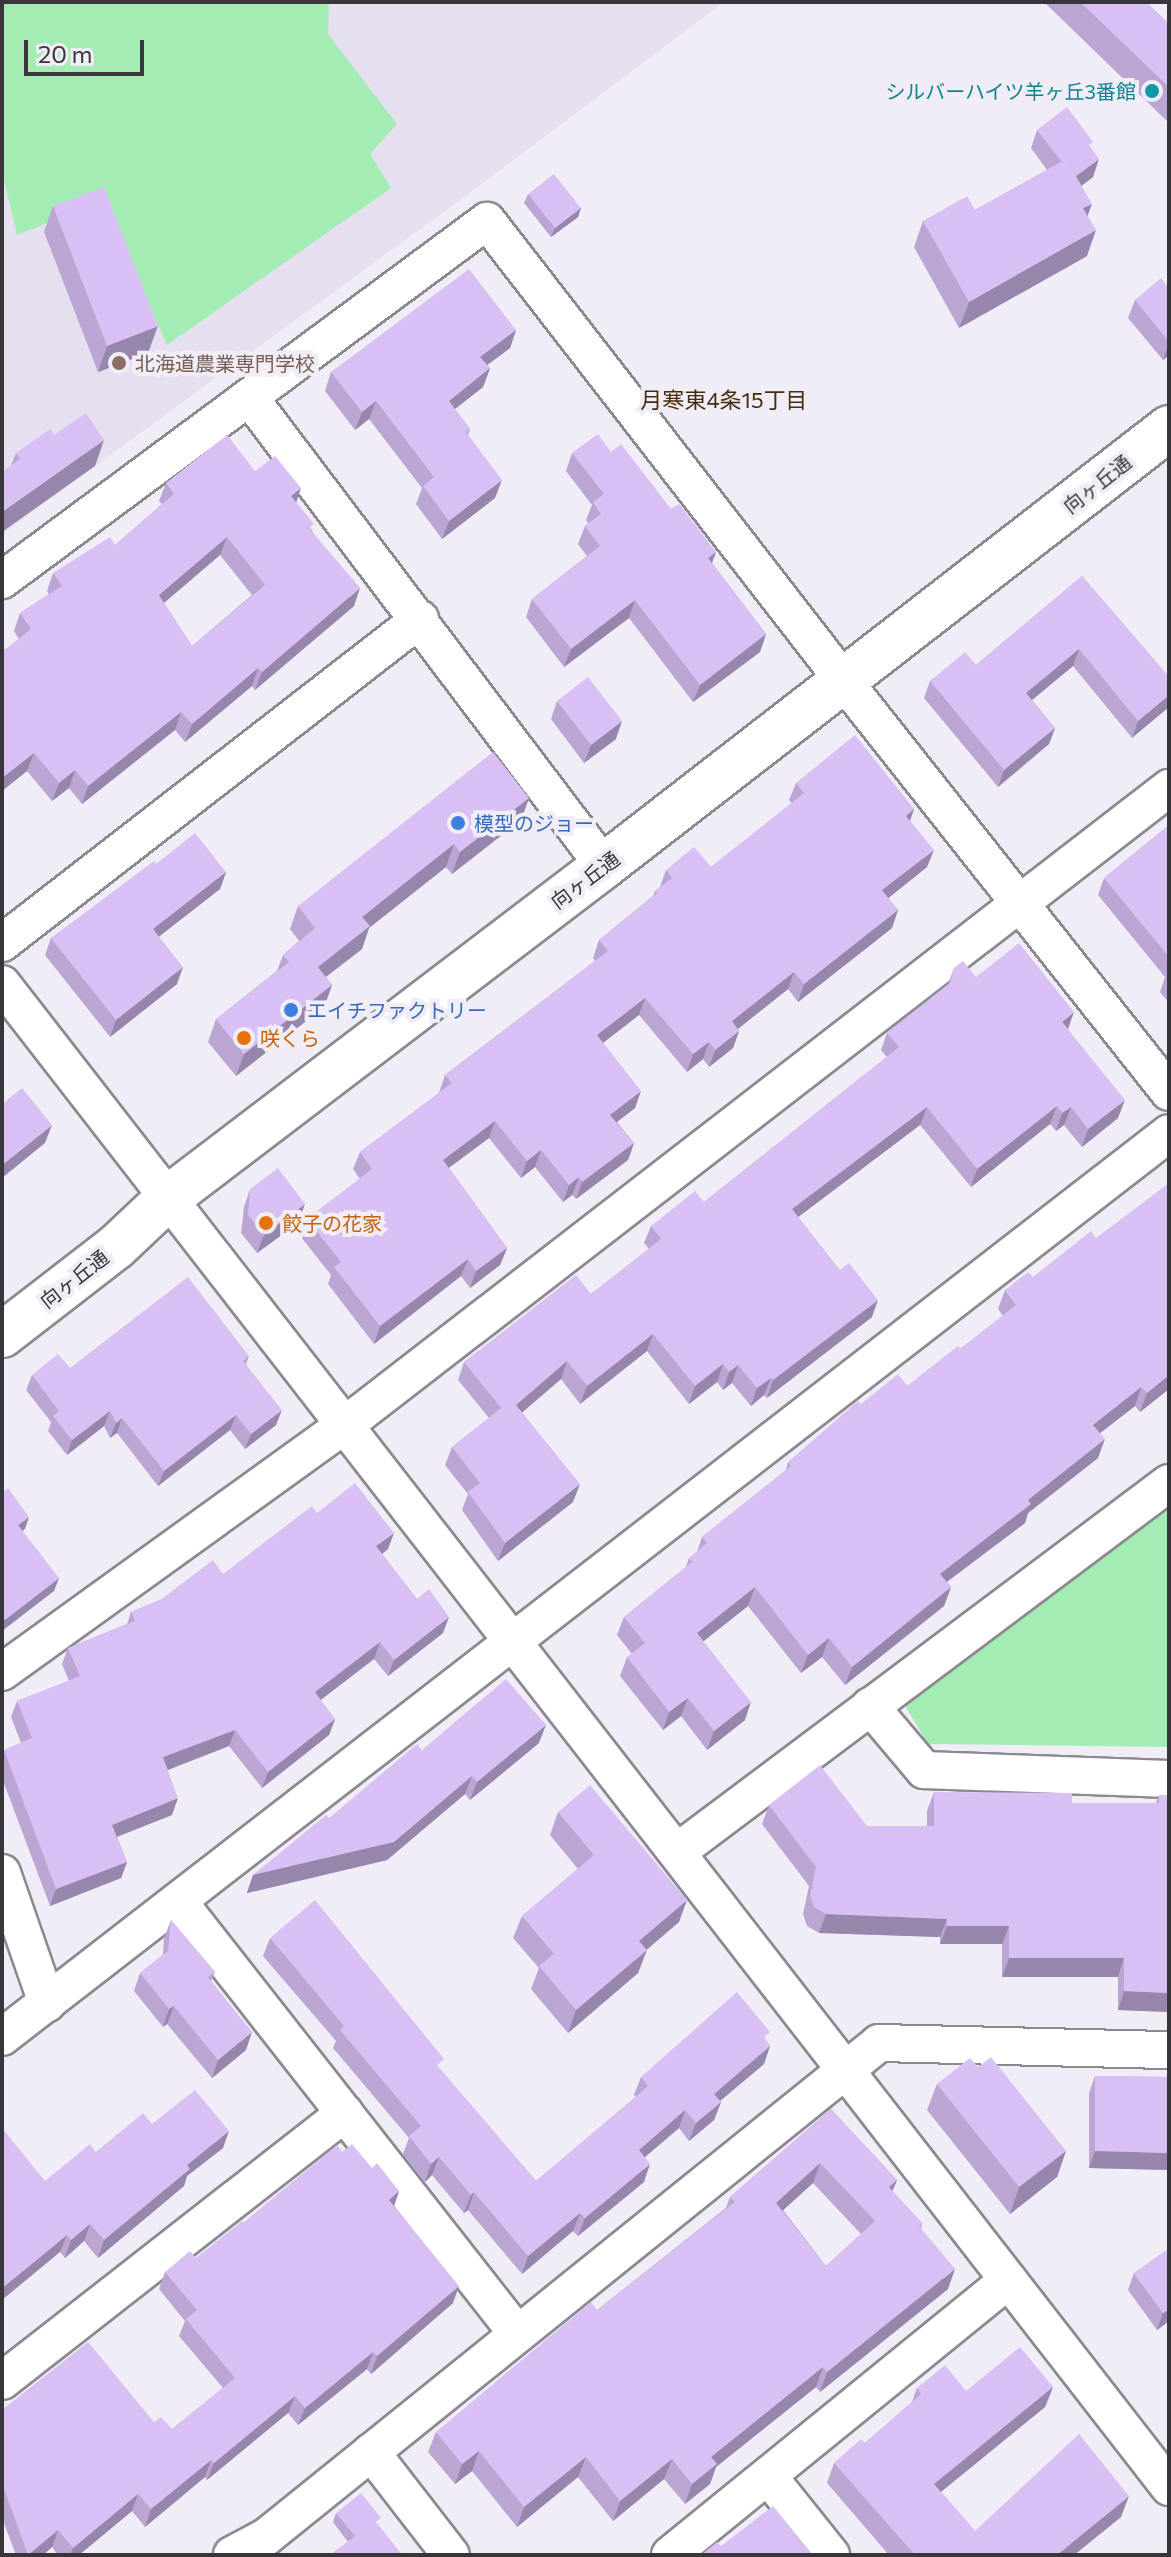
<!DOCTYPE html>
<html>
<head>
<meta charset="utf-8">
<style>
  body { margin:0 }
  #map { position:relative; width:1171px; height:2557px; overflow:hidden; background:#f1edf6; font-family:Commissioner,"Noto Sans JP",sans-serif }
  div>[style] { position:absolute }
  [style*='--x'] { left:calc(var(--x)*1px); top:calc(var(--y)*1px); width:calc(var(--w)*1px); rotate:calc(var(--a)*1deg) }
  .built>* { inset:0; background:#e6dfef }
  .green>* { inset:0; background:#a3edb5 }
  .roads { filter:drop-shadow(2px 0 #8c8991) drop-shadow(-2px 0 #8c8991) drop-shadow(0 2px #8c8991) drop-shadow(0 -2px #8c8991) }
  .street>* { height:36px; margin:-18px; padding:0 18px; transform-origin:18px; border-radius:18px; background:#fff }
  .secondary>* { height:44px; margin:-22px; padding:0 22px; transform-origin:22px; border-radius:22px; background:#fff }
  .wall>* { inset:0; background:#baa5d3 }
  .shaded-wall>* { inset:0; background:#9786ac }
  .building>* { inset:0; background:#d8c0f5 }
  .dots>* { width:22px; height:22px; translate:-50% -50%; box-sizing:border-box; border:4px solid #f1edf6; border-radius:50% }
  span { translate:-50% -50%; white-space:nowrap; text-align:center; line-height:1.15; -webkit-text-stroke:8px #f1edf6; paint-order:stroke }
  .culture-label { font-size:20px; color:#0d838f }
  .right { translate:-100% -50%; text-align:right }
  .education-label { font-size:20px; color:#785e54 }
  .left { translate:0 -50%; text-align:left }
  .street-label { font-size:20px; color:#38363a }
  .shop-label { font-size:20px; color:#366cbe }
  .food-label { font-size:20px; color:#c56008 }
  .neighbourhood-label { font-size:22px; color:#462b0c }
  .frame { position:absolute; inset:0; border:4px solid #38363a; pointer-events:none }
  .scale { position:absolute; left:24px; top:40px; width:120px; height:36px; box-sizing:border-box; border:4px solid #38363a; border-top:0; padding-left:10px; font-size:24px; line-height:28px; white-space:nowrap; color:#38363a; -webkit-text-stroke:6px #f1edf6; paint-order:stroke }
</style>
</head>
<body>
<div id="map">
  <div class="built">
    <i style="clip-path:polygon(2px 2px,724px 2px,471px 192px,2px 534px)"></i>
  </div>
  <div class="green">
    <i style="clip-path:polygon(2px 2px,329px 2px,328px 34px,397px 124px,370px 154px,391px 188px,167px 345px,102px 201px,17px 235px,2px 172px)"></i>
    <i style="clip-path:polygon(1169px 1499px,1169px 1747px,928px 1744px,899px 1696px)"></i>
  </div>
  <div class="roads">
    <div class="street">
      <i style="--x:249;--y:397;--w:588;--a:52.88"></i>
      <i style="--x:2;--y:580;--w:603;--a:-36.51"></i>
      <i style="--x:487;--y:221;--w:581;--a:52.2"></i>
      <i style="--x:843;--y:680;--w:525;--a:51.65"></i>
      <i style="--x:2;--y:943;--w:529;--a:-37.78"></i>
      <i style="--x:2;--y:984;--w:1903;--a:52.17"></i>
      <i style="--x:2;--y:1672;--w:423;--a:-35.8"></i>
      <i style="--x:345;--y:1425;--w:1042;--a:-37.71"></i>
      <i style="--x:870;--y:1706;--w:84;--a:49.8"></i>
      <i style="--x:924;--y:1770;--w:245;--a:2.1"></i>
      <i style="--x:677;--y:1852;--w:615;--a:-36.87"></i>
      <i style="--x:2;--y:1873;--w:138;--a:70.9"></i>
      <i style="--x:178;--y:1901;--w:548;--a:51.9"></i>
      <i style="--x:2;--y:2037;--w:1476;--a:-37.76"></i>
      <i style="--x:2;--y:2381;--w:435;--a:-38"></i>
      <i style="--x:371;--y:2452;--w:130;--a:52.2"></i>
      <i style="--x:768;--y:2476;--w:101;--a:51.4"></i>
      <i style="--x:232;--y:2555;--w:38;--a:-28"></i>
      <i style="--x:266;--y:2537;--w:787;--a:-38.86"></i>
      <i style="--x:879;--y:2043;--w:290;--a:1.4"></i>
      <i style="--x:670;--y:2555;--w:436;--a:-39.1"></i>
    </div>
    <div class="secondary">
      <i style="--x:2;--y:1335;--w:144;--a:-37.7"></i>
      <i style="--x:116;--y:1247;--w:71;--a:-43.3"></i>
      <i style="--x:168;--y:1198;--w:548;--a:-37.29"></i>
      <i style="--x:604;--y:866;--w:715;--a:-37.78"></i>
    </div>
  </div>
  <div class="wall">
    <i style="clip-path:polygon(1044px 2px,1146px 2px,1169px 24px,1169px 123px)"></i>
    <i style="clip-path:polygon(1037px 130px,1091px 148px,1093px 177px,1081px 186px,1088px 215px,1087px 256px,959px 328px,914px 247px,923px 221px,975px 210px,1047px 170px,1031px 148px)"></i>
    <i style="clip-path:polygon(528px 194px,581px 208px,578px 217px,551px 237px,524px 203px)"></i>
    <i style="clip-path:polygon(53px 206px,148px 353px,98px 372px,44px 232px)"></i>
    <i style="clip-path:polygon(1169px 288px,1169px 355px,1163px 360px,1128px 318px,1135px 300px)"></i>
    <i style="clip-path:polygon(516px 330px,510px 348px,487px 365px,490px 368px,483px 387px,455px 409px,470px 429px,468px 435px,495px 498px,442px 539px,416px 504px,422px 488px,369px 419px,355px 430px,325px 391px,331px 372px)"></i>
    <i style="clip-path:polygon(54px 435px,95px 466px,11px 466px,16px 453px)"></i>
    <i style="clip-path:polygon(611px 452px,716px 552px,712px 563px,766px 634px,760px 652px,693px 702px,629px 618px,564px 667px,526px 617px,532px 599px,587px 556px,578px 544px,585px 526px,588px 523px,586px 520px,592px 505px,566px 471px,572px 453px)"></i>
    <i style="clip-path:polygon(evenodd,255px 471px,296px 502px,354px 606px,255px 690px,252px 686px,185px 742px,175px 730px,82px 804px,69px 788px,52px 801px,27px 771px,2px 791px,2px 652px,19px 639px,14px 631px,20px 613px,49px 594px,47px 591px,53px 573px,115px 545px,162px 504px,159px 501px,166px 483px,255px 471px,220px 555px,252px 595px,192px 646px,164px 603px,220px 555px)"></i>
    <i style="clip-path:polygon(1082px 576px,1169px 677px,1132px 738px,1073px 666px,1032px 700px,1055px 728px,1049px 744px,998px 787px,924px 698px,930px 681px,976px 665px)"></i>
    <i style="clip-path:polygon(557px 701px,616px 739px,584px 763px,551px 719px)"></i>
    <i style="clip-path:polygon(796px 783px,914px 809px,910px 821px,927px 867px,888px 898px,898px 910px,892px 928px,798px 1002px,788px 989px,738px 1029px,739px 1031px,733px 1048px,709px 1067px,703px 1059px,687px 1072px,639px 1015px,603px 1043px,635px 1108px,617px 1122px,634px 1143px,628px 1160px,576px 1199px,572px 1195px,563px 1202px,535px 1167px,521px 1178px,489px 1138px,449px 1168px,507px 1248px,500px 1265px,470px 1288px,461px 1276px,374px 1344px,328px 1284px,331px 1275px,301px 1237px,307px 1219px,360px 1179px,353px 1169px,360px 1152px,439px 1093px,445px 1075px,595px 961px,593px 958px,599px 940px,653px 896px,655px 891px,660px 887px,666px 870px,711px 867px,792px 803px,789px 800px)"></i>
    <i style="clip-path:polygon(529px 798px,521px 820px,452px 874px,446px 867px,369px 928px,362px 949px,326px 977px,332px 985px,324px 1007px,236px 1076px,208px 1042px,216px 1019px,277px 971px,283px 955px,299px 941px,290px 929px,298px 906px)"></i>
    <i style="clip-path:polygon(1169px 825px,1169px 1003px,1160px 992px,1165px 977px,1098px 895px,1104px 878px)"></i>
    <i style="clip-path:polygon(156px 864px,226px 872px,220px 889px,159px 936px,177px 984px,110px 1037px,45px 955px,51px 938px)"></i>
    <i style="clip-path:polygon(954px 968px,976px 977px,1068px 1029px,1118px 1118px,1082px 1147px,1064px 1125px,1056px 1131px,1050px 1124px,971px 1187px,920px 1125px,798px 1217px,872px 1317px,767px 1398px,764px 1395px,751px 1406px,732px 1383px,723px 1390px,717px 1382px,689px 1404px,647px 1351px,580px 1404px,561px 1379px,522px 1412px,573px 1502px,498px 1561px,462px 1510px,468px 1494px,445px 1465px,452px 1447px,489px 1418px,458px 1380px,464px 1362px,591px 1294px,649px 1249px,644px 1243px,651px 1226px,704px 1202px,887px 1057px,881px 1050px,887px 1033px,948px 984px)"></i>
    <i style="clip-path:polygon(250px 1189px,298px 1223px,257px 1253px,241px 1233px,244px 1207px)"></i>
    <i style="clip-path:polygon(1033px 1277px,1169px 1389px,1140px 1412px,1135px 1406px,1100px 1433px,1098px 1458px,1028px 1513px,1025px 1523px,947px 1582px,951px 1587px,944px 1606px,845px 1685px,822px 1657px,801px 1673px,748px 1606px,703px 1641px,745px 1720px,707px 1750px,681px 1716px,663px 1730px,620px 1676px,627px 1657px,632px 1654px,617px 1635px,624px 1617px,686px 1567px,689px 1558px,697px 1552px,702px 1537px,786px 1470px,788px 1462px,861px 1404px,907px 1386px,960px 1349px,1003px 1316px,998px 1309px,1005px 1290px)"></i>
    <i style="clip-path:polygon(249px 1356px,246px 1364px,276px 1425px,245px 1449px,230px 1430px,158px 1486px,117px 1433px,110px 1438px,104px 1426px,67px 1455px,48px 1431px,51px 1422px,26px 1390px,32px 1375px,70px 1368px)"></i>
    <i style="clip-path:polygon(317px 1513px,388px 1549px,382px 1554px,443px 1633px,388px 1676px,374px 1659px,320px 1700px,335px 1719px,329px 1735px,262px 1788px,229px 1746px,168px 1770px,172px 1815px,117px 1837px,127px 1862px,121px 1878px,50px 1906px,2px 1778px,2px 1754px,4px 1750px,21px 1743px,11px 1717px,17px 1701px,69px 1681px,62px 1664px,68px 1648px,127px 1624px,131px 1612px,223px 1574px)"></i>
    <i style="clip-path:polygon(539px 1743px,470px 1800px,465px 1794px,387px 1860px,247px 1893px,253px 1875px,422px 1750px)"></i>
    <i style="clip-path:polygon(934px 1792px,1072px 1803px,1156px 1803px,1159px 1795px,1169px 1795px,1169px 2012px,1118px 2010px,1118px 1977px,1002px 1977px,1002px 1944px,940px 1944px,940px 1937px,819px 1933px,807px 1926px,803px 1914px,809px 1886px,762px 1824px,769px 1805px,867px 1826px,927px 1826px,927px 1811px)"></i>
    <i style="clip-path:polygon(558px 1812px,679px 1922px,646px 1950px,638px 1973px,568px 2033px,531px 1989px,539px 1968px,513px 1938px,522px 1916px,578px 1869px,550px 1835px)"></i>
    <i style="clip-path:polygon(171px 1920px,215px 1972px,211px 1981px,246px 2050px,212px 2078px,167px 2024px,163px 2027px,134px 1991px,140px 1973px,163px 1955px,164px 1938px)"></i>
    <i style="clip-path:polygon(270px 1938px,440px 2069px,536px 2181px,636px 2097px,634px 2095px,641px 2077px,767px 2042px,770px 2046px,764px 2064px,720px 2101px,721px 2102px,714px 2120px,689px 2141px,679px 2128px,645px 2157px,644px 2182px,578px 2236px,573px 2231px,522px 2274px,468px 2210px,464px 2213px,432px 2175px,425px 2182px,403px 2154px,409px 2138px,333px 2048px,336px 2041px,263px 1956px)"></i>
    <i style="clip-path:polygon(978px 2067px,1066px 2151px,1057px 2177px,1010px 2214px,927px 2110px,937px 2084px)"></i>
    <i style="clip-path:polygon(1095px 2076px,1169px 2077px,1169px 2170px,1089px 2168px,1089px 2093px)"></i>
    <i style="clip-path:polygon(evenodd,831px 2109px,897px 2180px,892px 2191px,922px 2223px,921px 2228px,948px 2289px,820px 2392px,816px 2387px,716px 2467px,710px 2484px,685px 2504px,664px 2479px,613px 2521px,578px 2477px,517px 2527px,472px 2471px,455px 2484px,428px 2452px,436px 2432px,597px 2310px,726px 2208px,730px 2197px,831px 2109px,813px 2183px,861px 2234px,826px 2266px,783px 2210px,813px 2183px)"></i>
    <i style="clip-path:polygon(152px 2124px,223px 2148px,187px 2176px,184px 2186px,98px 2258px,84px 2241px,65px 2258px,60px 2252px,45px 2181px,96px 2152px)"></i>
    <i style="clip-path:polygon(342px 2152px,372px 2168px,399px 2191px,394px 2206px,453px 2303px,371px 2374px,367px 2369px,298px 2425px,288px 2413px,207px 2480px,205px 2477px,145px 2527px,132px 2511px,79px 2555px,58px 2555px,52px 2547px,43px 2555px,16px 2555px,2px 2518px,2px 2410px,154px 2422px,172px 2429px,223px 2388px,179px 2336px,185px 2321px,159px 2289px,165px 2272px,196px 2258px)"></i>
    <i style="clip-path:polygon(1134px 2273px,1169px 2321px,1157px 2330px,1128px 2290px)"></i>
    <i style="clip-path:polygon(1053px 2387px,1045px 2407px,941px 2492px,975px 2531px,1121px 2517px,1074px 2555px,889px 2555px,827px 2483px,834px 2463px,865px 2443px,912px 2402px,917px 2388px,966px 2391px)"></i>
    <i style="clip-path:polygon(336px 2513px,378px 2525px,402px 2555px,333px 2555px,334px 2552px,348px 2542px,333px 2522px)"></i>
  </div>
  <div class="shaded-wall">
    <i style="clip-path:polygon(1099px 159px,1093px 177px,1068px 196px,1074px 178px)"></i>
    <i style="clip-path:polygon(1092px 204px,1082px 230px,1083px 208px)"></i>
    <i style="clip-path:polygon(581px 208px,578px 217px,551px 237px,555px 228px)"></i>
    <i style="clip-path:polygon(1096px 230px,1087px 256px,959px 328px,969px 302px)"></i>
    <i style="clip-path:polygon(158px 326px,148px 353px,98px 372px,107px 346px)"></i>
    <i style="clip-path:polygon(516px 330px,510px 348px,474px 375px,480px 357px)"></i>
    <i style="clip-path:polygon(1169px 342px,1169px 355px,1163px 360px)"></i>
    <i style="clip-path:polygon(490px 368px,483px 387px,442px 419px,449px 401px)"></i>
    <i style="clip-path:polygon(376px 401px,369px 419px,355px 430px,362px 412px)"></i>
    <i style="clip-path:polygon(104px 440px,95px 466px,2px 532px,2px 512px)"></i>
    <i style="clip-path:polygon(502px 480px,495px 498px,442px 539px,449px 521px)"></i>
    <i style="clip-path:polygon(301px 488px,295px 506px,291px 496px)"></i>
    <i style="clip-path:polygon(227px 537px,220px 555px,152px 613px,159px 595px)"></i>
    <i style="clip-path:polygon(716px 552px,709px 570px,708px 558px)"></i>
    <i style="clip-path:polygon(360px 588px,354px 606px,255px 690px,262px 672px)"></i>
    <i style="clip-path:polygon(635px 600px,629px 618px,564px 667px,571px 649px)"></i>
    <i style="clip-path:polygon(766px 634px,760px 652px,693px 702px,700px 685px)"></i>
    <i style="clip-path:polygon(1079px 649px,1073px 666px,1020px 710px,1026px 693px)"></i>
    <i style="clip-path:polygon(258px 668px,252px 686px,185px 742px,192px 724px)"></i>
    <i style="clip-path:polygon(1169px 695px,1169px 707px,1132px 738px,1138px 721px)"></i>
    <i style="clip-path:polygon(181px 712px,175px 730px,82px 804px,88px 786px)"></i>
    <i style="clip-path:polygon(622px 721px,616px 739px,584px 763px,591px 745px)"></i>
    <i style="clip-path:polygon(1055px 728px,1049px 744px,998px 787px,1004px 770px)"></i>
    <i style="clip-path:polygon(34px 753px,27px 771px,2px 791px,2px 778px)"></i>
    <i style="clip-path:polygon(75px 770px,69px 788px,52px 801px,59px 783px)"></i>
    <i style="clip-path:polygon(529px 798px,521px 820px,452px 874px,460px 852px)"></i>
    <i style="clip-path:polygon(914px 809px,908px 826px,906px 816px)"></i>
    <i style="clip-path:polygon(454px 844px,446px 867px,369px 928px,362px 949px,310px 989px,318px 967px,362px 917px)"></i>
    <i style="clip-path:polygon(934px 850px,927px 867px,876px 908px,882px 890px)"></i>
    <i style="clip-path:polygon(226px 872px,220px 889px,147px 946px,153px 929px)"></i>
    <i style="clip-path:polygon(898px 910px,892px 928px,798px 1002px,804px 984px)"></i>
    <i style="clip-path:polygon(183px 967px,177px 984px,110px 1037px,116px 1020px)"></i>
    <i style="clip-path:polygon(794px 972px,788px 989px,725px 1039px,732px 1021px)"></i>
    <i style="clip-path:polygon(332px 985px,324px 1007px,236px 1076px,244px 1054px)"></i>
    <i style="clip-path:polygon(645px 998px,639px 1015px,591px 1052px,597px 1035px)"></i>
    <i style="clip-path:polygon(1074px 1012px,1068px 1029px,1062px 1022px)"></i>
    <i style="clip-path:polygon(739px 1031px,733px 1048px,709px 1067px,715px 1050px)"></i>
    <i style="clip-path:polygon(709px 1042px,703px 1059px,687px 1072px,693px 1054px)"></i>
    <i style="clip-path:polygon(641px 1091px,635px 1108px,604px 1132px,610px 1115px)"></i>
    <i style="clip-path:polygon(1125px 1100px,1118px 1118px,1082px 1147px,1088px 1129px)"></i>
    <i style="clip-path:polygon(1057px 1106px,1050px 1124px,971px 1187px,977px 1169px)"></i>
    <i style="clip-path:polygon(927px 1107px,920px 1125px,785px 1227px,792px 1209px)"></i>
    <i style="clip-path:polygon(1071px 1107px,1064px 1125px,1056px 1131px,1062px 1113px)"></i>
    <i style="clip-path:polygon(495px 1121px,489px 1138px,436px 1177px,443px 1160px)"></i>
    <i style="clip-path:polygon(52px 1125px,45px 1143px,2px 1178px,2px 1165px)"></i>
    <i style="clip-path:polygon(634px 1143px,628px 1160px,576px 1199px,582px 1182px)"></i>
    <i style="clip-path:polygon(541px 1150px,535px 1167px,521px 1178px,527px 1161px)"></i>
    <i style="clip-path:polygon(579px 1177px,572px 1195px,563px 1202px,569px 1185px)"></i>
    <i style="clip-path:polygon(305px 1204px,298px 1223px,257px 1253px,264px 1235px)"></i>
    <i style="clip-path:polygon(507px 1248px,500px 1265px,470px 1288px,476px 1271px)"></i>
    <i style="clip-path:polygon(468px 1259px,461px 1276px,374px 1344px,380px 1326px)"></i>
    <i style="clip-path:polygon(878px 1300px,872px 1317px,767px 1398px,773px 1380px)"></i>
    <i style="clip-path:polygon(653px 1334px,647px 1351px,580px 1404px,587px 1386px)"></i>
    <i style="clip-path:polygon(567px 1361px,561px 1379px,510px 1423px,516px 1405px)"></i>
    <i style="clip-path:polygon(723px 1364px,717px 1382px,689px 1404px,695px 1386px)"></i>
    <i style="clip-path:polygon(738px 1365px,732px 1383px,723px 1390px,729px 1372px)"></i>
    <i style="clip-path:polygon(1169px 1375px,1169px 1389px,1140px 1412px,1147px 1393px)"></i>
    <i style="clip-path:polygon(771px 1378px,764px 1395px,751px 1406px,757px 1388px)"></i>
    <i style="clip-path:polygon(1141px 1387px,1135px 1406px,1086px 1444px,1093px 1425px)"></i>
    <i style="clip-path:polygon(282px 1410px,276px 1425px,245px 1449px,251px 1434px)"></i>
    <i style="clip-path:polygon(110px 1411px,104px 1426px,67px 1455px,72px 1440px)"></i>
    <i style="clip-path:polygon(236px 1415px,230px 1430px,158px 1486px,164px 1471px)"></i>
    <i style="clip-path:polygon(122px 1418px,117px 1433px,110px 1438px,116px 1423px)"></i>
    <i style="clip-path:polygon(1105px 1439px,1098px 1458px,1028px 1513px,1025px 1523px,933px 1592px,940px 1574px,1028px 1500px)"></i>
    <i style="clip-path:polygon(580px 1484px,573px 1502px,498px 1561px,505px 1543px)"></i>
    <i style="clip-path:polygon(29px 1517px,25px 1529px,14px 1537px,18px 1525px)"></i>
    <i style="clip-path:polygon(394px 1533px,388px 1549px,370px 1563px,376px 1546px)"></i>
    <i style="clip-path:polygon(59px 1578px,54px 1591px,2px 1631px,2px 1622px)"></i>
    <i style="clip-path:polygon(755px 1587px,748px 1606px,690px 1652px,697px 1633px)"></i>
    <i style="clip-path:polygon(951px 1587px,944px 1606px,845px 1685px,852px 1667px)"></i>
    <i style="clip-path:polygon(449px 1617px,443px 1633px,388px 1676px,394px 1660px)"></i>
    <i style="clip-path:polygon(829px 1638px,822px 1657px,801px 1673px,808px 1655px)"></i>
    <i style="clip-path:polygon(380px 1642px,374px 1659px,309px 1709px,315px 1692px)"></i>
    <i style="clip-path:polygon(688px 1698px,681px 1716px,663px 1730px,669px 1712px)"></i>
    <i style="clip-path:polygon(751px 1702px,745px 1720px,707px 1750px,714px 1731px)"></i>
    <i style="clip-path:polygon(335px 1719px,329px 1735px,262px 1788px,268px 1772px)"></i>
    <i style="clip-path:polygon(546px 1725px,539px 1743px,470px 1800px,477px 1782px)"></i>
    <i style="clip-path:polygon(235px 1730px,229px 1746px,157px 1774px,163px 1757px)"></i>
    <i style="clip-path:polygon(472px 1776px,465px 1794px,387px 1860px,247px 1893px,253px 1875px)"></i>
    <i style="clip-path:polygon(178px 1798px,172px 1815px,106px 1841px,112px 1825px)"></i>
    <i style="clip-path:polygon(127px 1862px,121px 1878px,50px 1906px,56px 1889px)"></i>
    <i style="clip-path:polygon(687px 1900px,679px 1922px,630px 1964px,639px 1941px)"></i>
    <i style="clip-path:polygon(826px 1914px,947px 1919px,940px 1937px,819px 1933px)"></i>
    <i style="clip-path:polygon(947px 1926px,1009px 1926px,1002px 1944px,940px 1944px)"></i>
    <i style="clip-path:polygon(647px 1950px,638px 1973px,568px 2033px,576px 2010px)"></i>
    <i style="clip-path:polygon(1009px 1958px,1124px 1958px,1118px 1977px,1002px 1977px)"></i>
    <i style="clip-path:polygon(1124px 1991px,1169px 1993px,1169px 2012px,1118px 2010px)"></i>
    <i style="clip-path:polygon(174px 2006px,167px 2024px,163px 2027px,169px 2009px)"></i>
    <i style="clip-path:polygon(252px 2032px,246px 2050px,212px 2078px,218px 2060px)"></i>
    <i style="clip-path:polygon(770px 2046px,764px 2064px,707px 2112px,714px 2094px)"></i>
    <i style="clip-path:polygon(721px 2102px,714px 2120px,689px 2141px,696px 2123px)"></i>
    <i style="clip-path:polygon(685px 2110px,679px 2128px,632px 2168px,639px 2150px)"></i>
    <i style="clip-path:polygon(229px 2131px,223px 2148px,187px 2176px,184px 2186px,98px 2258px,104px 2240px,187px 2165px)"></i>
    <i style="clip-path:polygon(1066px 2151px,1057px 2177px,1010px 2214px,1019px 2187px)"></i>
    <i style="clip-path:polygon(1095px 2151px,1169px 2153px,1169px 2170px,1089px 2168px)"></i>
    <i style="clip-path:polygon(439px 2157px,432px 2175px,425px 2182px,431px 2164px)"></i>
    <i style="clip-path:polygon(820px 2163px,813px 2183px,769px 2223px,776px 2203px)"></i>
    <i style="clip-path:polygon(650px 2164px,644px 2182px,578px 2236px,585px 2218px)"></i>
    <i style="clip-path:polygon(897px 2180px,889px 2200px,889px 2187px)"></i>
    <i style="clip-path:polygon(399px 2191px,393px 2209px,389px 2200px)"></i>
    <i style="clip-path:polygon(474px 2192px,468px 2210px,464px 2213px,471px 2195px)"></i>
    <i style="clip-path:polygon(580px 2213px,573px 2231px,522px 2274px,528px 2256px)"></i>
    <i style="clip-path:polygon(90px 2224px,84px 2241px,65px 2258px,71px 2240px)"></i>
    <i style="clip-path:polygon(67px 2235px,60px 2252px,2px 2300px,2px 2288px)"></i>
    <i style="clip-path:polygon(955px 2269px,948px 2289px,820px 2392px,827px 2372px)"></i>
    <i style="clip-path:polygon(459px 2286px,453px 2303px,371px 2374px,377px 2356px)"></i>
    <i style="clip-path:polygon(1169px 2309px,1169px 2321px,1157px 2330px,1163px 2313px)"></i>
    <i style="clip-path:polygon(373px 2352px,367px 2369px,298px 2425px,305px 2408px)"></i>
    <i style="clip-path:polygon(823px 2367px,816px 2387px,716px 2467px,710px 2484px,685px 2504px,692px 2484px,711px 2457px)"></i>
    <i style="clip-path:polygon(1053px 2387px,1045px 2407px,926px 2504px,934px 2484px)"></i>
    <i style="clip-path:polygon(295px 2396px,288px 2413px,207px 2480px,214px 2463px)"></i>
    <i style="clip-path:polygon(479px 2451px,472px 2471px,455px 2484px,462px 2464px)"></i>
    <i style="clip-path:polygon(586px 2457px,578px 2477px,517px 2527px,524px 2507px)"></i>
    <i style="clip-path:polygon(672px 2459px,664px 2479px,613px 2521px,620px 2501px)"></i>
    <i style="clip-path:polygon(211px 2460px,205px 2477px,145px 2527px,151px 2509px)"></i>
    <i style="clip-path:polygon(138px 2494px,132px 2511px,79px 2555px,70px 2555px,73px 2548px)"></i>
    <i style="clip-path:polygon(1129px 2496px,1121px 2517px,1074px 2555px,1057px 2555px)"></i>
    <i style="clip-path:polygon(58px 2530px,52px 2547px,43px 2555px,28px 2555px)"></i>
  </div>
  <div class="building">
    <i style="clip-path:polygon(1080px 2px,1146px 2px,1169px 24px,1169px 87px)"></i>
    <i style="clip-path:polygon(1067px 107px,1093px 142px,1089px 145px,1099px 159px,1076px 176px,1066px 159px,1062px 162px,1037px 130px)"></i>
    <i style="clip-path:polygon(1066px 159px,1092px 204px,1083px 208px,1096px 230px,969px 302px,923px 221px,967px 196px,975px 210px)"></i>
    <i style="clip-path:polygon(554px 174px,581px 208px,555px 228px,528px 194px)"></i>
    <i style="clip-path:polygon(104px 187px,158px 326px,107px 346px,53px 206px)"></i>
    <i style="clip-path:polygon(469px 269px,516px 330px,480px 357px,490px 368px,449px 401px,470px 429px,466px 432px,502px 480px,449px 521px,423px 486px,434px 477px,376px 401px,362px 412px,331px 372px)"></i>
    <i style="clip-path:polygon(1161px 278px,1169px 288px,1169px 342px,1135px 300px)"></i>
    <i style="clip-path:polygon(86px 413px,104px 440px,2px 512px,2px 472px,20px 459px,16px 453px,50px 429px,54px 435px)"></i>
    <i style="clip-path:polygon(598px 434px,611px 452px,621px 444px,671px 509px,679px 504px,716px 552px,708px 558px,766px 634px,700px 685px,635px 600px,571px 649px,532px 599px,600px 546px,585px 526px,601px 514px,593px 502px,604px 494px,572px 453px)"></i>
    <i style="clip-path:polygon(evenodd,227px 435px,255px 471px,275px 456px,301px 488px,291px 496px,314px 524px,309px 528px,360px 588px,262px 672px,258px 668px,192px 724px,181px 712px,88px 786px,75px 770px,59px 783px,34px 753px,2px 778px,2px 652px,31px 629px,20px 613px,62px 586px,53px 573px,110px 537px,115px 545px,174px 494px,166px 483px,227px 435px,227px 537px,265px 585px,192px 646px,159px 595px,227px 537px)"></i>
    <i style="clip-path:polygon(1082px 576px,1169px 677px,1169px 695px,1138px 721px,1079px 649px,1026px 693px,1055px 728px,1004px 770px,930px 681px,965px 652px,976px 665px)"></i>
    <i style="clip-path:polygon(588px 677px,622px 721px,591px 745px,557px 701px)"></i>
    <i style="clip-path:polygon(855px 735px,914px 809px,906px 816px,934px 850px,882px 890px,898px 910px,804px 984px,794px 972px,732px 1021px,739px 1031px,715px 1050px,709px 1042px,693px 1054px,645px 998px,597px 1035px,641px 1091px,610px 1115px,634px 1143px,582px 1182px,579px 1177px,569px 1185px,541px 1150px,527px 1161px,495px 1121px,443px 1160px,507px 1248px,476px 1271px,468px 1259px,380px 1326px,334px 1267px,341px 1262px,307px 1219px,372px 1169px,360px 1152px,452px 1083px,445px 1075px,608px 951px,599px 940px,657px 893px,655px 891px,672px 878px,666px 870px,694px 847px,711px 867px,804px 793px,796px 783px)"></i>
    <i style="clip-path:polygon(493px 752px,529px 798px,460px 852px,454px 844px,362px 917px,370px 926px,318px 967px,332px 985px,244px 1054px,216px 1019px,289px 962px,283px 955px,315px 928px,298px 906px)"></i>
    <i style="clip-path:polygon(1169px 825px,1169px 957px,1104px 878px)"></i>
    <i style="clip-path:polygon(195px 833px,226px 872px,153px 929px,183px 967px,116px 1020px,51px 938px,154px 861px,156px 864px)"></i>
    <i style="clip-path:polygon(1019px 943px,1074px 1012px,1062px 1022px,1125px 1100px,1088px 1129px,1071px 1107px,1062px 1113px,1057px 1106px,977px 1169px,927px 1107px,792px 1209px,840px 1270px,849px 1263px,878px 1300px,773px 1380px,771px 1378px,757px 1388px,738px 1365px,729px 1372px,723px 1364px,695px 1386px,653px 1334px,587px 1386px,567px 1361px,516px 1405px,580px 1484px,505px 1543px,468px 1492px,480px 1483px,452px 1447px,501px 1408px,464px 1362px,576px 1275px,591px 1294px,661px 1239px,651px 1226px,695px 1191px,704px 1202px,899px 1047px,887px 1033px,950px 983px,954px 968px,963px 961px,976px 977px)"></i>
    <i style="clip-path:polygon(22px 1088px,52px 1125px,2px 1165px,2px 1104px)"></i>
    <i style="clip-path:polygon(278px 1168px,305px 1204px,264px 1235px,248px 1215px,250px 1189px)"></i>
    <i style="clip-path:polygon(1169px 1183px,1169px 1375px,1147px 1393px,1141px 1387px,1093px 1425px,1105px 1439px,1028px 1500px,1031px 1504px,940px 1574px,951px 1587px,852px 1667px,829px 1638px,808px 1655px,755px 1587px,697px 1633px,751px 1702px,714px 1731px,688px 1698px,669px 1712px,627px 1657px,645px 1643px,624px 1617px,692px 1562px,689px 1558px,707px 1543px,702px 1537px,791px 1466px,788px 1462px,858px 1401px,861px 1404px,898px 1374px,907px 1386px,958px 1346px,960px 1349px,1016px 1305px,1005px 1290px,1028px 1272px,1033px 1277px,1091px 1231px,1096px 1238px)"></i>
    <i style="clip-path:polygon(188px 1277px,249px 1356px,243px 1361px,282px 1410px,251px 1434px,236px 1415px,164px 1471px,122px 1418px,116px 1423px,110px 1411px,72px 1440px,53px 1416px,59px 1411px,32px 1375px,58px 1354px,70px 1368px)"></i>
    <i style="clip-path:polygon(355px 1483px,394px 1533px,376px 1546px,417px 1599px,429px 1589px,449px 1617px,394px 1660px,380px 1642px,315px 1692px,335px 1719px,268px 1772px,235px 1730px,163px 1757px,178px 1798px,112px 1825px,127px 1862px,56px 1889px,4px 1750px,32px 1738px,17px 1701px,80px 1676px,68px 1648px,135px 1621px,131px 1612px,159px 1601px,213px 1560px,223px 1574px,312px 1506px,317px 1513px)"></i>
    <i style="clip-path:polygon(8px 1488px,29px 1517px,18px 1525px,59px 1578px,2px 1622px,2px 1493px)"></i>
    <i style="clip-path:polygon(506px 1679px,546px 1725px,477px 1782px,472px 1776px,394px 1842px,253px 1875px,326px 1815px,329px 1818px,417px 1744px,422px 1750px)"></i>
    <i style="clip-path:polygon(820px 1765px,867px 1826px,934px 1826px,934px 1792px,1072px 1793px,1072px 1803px,1159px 1803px,1159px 1795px,1169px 1795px,1169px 1993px,1124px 1991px,1124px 1958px,1009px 1958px,1009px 1926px,947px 1926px,947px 1919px,826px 1914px,814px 1907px,810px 1896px,816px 1867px,769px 1805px)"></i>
    <i style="clip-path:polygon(590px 1785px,687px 1900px,639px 1941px,647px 1950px,576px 2010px,539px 1966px,554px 1954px,522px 1916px,594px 1855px,558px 1812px)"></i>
    <i style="clip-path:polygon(315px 1900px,444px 2059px,437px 2065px,536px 2181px,648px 2086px,641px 2077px,737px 1992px,770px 2032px,764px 2037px,770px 2046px,714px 2094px,721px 2102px,696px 2123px,685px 2110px,639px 2150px,650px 2164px,585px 2218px,580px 2213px,528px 2256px,474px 2192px,471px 2195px,439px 2157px,431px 2164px,409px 2136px,421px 2126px,340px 2030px,344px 2026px,270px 1938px)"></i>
    <i style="clip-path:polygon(171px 1920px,215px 1972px,208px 1977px,252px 2032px,218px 2060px,174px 2006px,169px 2009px,140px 1973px,168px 1951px)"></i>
    <i style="clip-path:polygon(991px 2057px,1066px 2151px,1019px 2187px,937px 2084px,970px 2058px,978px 2067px)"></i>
    <i style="clip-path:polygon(1095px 2076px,1169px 2077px,1169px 2153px,1095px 2151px)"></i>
    <i style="clip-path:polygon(195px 2090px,229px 2131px,187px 2165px,190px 2169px,104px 2240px,90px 2224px,71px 2240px,67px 2235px,2px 2288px,2px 2128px,45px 2181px,90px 2144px,96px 2152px,143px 2113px,152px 2124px)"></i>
    <i style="clip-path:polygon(evenodd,831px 2109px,897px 2180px,889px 2187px,922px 2223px,919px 2226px,955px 2269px,827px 2372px,823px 2367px,711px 2457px,717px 2464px,692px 2484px,672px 2459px,620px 2501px,586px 2457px,524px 2507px,479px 2451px,462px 2464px,436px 2432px,591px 2302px,597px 2310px,735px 2202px,730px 2197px,831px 2109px,820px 2163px,875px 2221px,826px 2266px,776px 2203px,820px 2163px)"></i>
    <i style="clip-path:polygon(352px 2144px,372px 2168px,377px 2163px,399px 2191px,389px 2200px,459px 2286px,377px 2356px,373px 2352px,305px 2408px,295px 2396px,214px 2463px,211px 2460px,151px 2509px,138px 2494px,73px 2548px,58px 2530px,28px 2555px,2px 2483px,2px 2410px,88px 2342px,154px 2422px,161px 2417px,172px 2429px,235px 2378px,186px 2319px,197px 2310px,165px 2272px,190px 2251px,196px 2258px,242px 2221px,243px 2223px,337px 2145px,342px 2152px)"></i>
    <i style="clip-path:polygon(1169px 2248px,1169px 2309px,1163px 2313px,1134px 2273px)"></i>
    <i style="clip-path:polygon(1020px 2347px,1053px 2387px,934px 2484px,975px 2531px,1079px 2434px,1129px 2496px,1057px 2555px,959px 2555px,957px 2553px,955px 2555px,915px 2555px,834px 2463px,861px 2439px,865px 2443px,921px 2394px,917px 2388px,945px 2365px,966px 2391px)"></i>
    <i style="clip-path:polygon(361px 2493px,381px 2518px,355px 2536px,336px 2513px)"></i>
    <i style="clip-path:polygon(773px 2506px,813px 2555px,701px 2555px,717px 2542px,721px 2546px)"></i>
    <i style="clip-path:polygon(375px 2521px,402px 2555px,337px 2555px,334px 2552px)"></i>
  </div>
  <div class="dots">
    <i style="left:1152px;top:91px;background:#0f9aa8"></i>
    <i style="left:119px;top:363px;background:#8d6e63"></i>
    <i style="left:458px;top:823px;background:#3f7fe0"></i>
    <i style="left:291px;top:1010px;background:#3f7fe0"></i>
    <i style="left:244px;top:1038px;background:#e8710a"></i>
    <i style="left:266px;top:1223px;background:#e8710a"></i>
  </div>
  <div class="culture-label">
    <span class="right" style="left:1136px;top:91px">シルバーハイツ羊ヶ丘3番館</span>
  </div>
  <div class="education-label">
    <span class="left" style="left:135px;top:363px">北海道農業専門学校</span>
  </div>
  <div class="street-label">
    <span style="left:1097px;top:484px;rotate:-38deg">向ヶ丘通</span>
    <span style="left:585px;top:880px;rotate:-37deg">向ヶ丘通</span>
    <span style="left:74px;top:1279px;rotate:-38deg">向ヶ丘通</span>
  </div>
  <div class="shop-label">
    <span class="left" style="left:474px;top:823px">模型のジョー</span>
    <span class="left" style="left:307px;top:1010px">エイチファクトリー</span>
  </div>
  <div class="food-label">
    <span class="left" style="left:260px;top:1038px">咲くら</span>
    <span class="left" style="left:282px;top:1223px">餃子の花家</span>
  </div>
  <div class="neighbourhood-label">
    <span style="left:724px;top:400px">月寒東4条15丁目</span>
  </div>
  <div class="frame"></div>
  <div class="scale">20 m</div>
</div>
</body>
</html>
